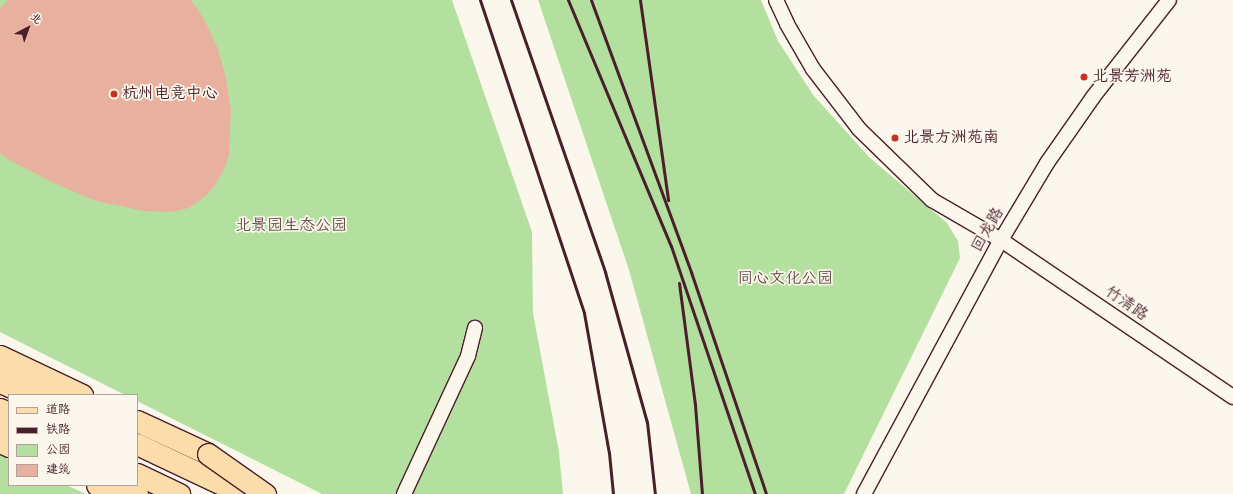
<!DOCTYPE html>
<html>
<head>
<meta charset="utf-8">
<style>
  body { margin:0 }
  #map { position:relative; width:1233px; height:494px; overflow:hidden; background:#fbf7ec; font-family:"Indie Flower","LXGW WenKai TC",sans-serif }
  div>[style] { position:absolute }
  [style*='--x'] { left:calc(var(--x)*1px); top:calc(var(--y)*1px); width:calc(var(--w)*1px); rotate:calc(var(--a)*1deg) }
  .green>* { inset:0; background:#b3e09e }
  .building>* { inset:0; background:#e8b09e }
  .roads { filter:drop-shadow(1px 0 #4a1f2b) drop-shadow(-1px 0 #4a1f2b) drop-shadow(0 1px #4a1f2b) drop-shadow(0 -1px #4a1f2b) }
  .minor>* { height:14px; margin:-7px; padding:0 7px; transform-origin:7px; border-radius:7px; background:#fbf7ec }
  .major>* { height:18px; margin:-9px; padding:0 9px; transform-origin:9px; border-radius:9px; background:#fbddab }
  .highway>* { height:21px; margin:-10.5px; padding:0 10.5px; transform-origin:10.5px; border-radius:10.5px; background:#fbddab }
  .rail>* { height:3px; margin:-1.5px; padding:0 1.5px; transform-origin:1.5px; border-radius:1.5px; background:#4a1f2b }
  .bridges { filter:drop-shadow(1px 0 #4a1f2b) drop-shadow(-1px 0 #4a1f2b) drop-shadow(0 1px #4a1f2b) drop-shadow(0 -1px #4a1f2b) }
  .highway-bridge>* { height:21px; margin:-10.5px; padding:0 10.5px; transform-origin:10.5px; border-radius:10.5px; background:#fbddab }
  .dots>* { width:11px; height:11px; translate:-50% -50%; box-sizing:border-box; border:2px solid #fbf7ec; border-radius:50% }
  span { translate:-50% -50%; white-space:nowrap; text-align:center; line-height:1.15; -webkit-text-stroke:3.5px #fbf7ec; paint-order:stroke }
  .poi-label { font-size:16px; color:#4a1f2b }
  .left { translate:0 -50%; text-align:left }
  .park-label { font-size:16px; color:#644f48 }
  .street-label { font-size:16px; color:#4a1f2b }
  .legend { position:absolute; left:8px; top:394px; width:130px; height:92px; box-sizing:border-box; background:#fbf7ec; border:1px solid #b4a19f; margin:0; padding:5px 7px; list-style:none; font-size:12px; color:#4a1f2b }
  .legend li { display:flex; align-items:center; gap:8px; height:20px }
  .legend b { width:20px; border:1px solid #b4a19f }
  .north { position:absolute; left:8px; top:8px; width:40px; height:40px; -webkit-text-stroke:3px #fbf7ec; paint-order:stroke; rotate:41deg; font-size:11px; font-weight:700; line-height:16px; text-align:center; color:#4a1f2b }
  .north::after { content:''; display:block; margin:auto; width:14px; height:18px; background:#4a1f2b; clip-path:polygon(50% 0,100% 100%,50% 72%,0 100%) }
</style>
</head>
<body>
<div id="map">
  <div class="green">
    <i style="clip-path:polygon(0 0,452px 0,532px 232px,533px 313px,559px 452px,563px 494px,322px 494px,137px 401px,137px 395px,125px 395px,0 332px)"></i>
    <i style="clip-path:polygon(538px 0,761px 0,778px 41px,814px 96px,870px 158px,947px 223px,958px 241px,960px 258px,844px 494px,691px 494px,629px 270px)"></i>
    <i style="clip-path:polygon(0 455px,9px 459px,9px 485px,66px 485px,86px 494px,0 494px)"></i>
  </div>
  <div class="building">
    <i style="clip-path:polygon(8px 0,191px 0,204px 19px,218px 49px,226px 78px,231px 110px,229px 156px,224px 169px,215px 185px,206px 196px,189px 208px,170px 212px,144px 211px,96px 201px,54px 183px,11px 161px,0 153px,0 8px)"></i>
  </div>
  <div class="roads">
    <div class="minor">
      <i style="--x:776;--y:0;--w:26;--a:65"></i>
      <i style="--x:787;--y:24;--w:52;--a:60"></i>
      <i style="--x:813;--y:69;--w:76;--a:52.5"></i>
      <i style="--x:859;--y:129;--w:102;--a:44.2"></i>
      <i style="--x:932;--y:200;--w:80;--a:30.1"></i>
      <i style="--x:1001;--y:240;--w:280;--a:34.1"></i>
      <i style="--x:404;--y:494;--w:152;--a:-65.1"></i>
      <i style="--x:468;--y:356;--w:29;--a:-76"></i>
      <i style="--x:864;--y:494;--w:289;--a:-61.7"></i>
      <i style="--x:1001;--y:240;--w:90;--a:-59.1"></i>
      <i style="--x:1047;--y:163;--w:80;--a:-55.1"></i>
      <i style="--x:1093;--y:97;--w:123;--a:-51.9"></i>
    </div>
    <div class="major">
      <i style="--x:0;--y:370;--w:61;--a:24.1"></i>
      <i style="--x:0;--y:429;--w:10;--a:24"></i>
      <i style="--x:120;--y:485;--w:21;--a:25"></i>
    </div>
    <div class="highway">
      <i style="--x:0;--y:356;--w:91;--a:25.4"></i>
      <i style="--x:0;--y:382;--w:32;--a:24"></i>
      <i style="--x:0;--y:409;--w:10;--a:24"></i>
      <i style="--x:137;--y:421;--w:78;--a:24.9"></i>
      <i style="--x:0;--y:442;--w:10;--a:24"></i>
      <i style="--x:137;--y:444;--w:117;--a:25.3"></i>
      <i style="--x:137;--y:474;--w:47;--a:25.5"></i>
      <i style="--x:97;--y:485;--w:22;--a:24"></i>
    </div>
  </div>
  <div class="rail">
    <i style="--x:480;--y:0;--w:330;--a:71.6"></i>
    <i style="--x:584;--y:313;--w:142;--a:79.9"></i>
    <i style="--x:609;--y:453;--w:41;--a:84.4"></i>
    <i style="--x:511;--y:0;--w:288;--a:70.9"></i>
    <i style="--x:605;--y:272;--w:156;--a:74.4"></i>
    <i style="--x:647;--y:422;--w:72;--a:83.7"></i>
    <i style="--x:568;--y:0;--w:267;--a:67.3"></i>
    <i style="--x:671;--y:246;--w:262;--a:71.3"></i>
    <i style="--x:591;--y:0;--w:290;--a:69.8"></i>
    <i style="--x:691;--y:272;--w:234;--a:71.3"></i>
    <i style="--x:640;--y:0;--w:202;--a:82"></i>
    <i style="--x:679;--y:283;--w:123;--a:82.5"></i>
    <i style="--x:695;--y:405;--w:89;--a:85.5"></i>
  </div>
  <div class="bridges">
    <div class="highway-bridge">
      <i style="--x:208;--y:454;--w:70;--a:35.1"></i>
    </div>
  </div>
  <div class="dots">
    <i style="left:1084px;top:77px;background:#c8321e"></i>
    <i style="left:114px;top:94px;background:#c8321e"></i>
    <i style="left:895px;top:138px;background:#c8321e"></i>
  </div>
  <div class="poi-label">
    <span class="left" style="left:1092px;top:77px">北景芳洲苑</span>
    <span class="left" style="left:122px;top:94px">杭州电竞中心</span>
    <span class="left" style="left:903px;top:138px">北景方洲苑南</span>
  </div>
  <div class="park-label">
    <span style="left:291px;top:226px">北景园生态公园</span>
    <span style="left:785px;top:279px">同心文化公园</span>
  </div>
  <div class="street-label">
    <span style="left:988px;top:230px;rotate:-60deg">回龙路</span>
    <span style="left:1126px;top:304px;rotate:34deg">竹清路</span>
  </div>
  <ul class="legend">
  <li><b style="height:5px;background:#fbddab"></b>道路</li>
  <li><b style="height:5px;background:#4a1f2b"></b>铁路</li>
  <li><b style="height:11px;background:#b3e09e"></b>公园</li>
  <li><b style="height:11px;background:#e8b09e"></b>建筑</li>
  </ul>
  <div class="north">北</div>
</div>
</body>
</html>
